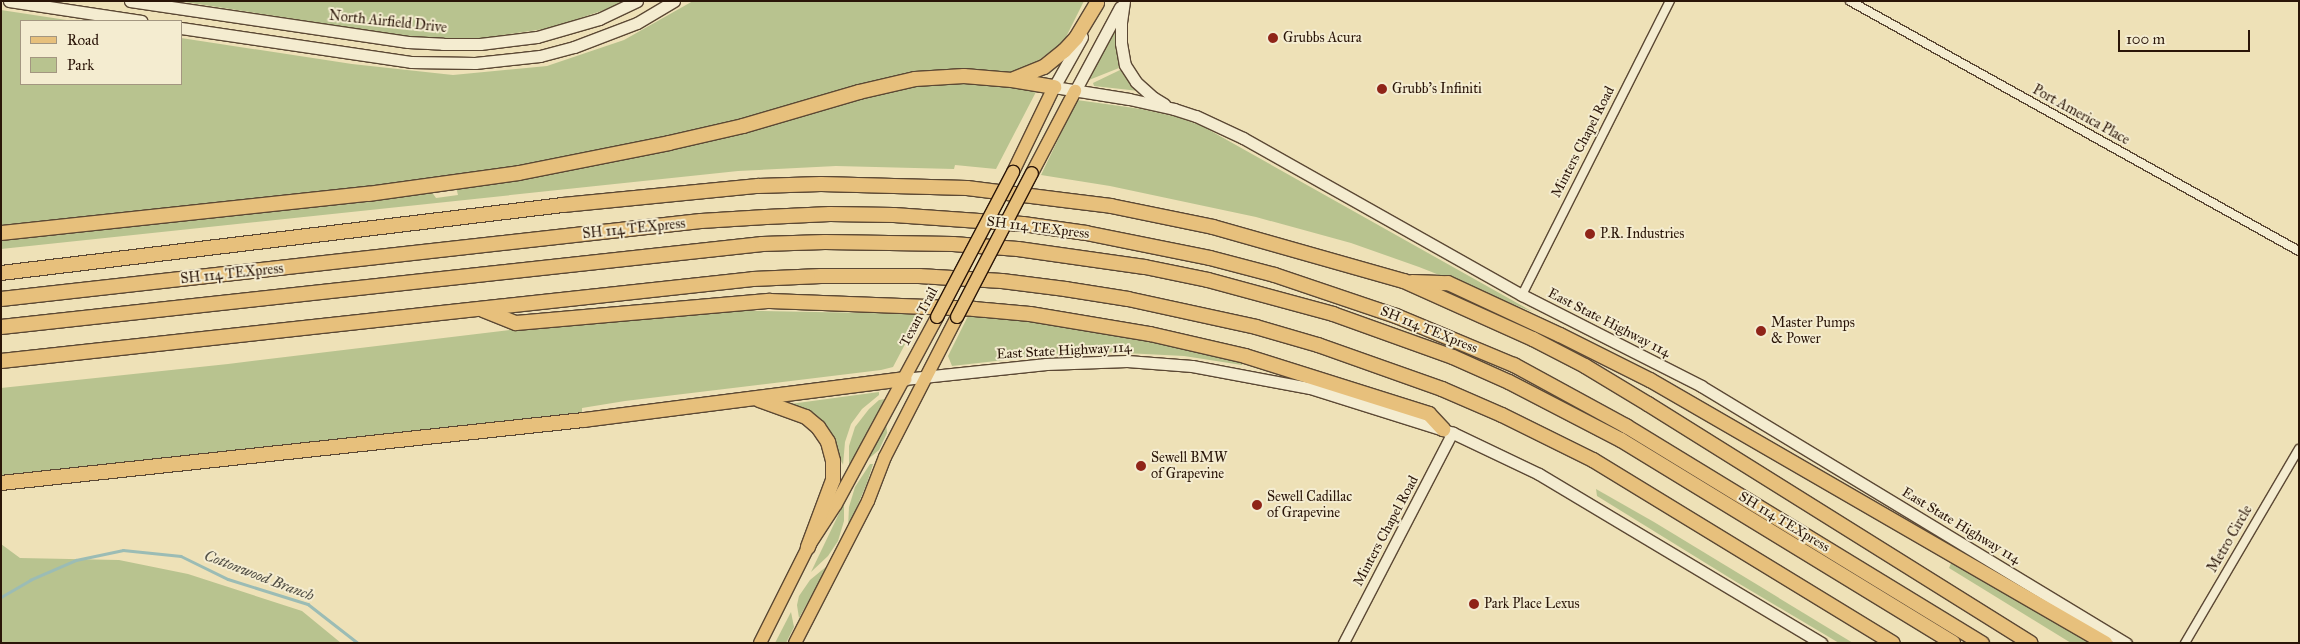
<!DOCTYPE html>
<html>
<head>
<meta charset="utf-8">
<style>
  body { margin:0 }
  #map { position:relative; width:2300px; height:644px; overflow:hidden; background:#eee1b7; font-family:"IM FELL Great Primer",serif }
  div>[style] { position:absolute }
  [style*='--x'] { left:calc(var(--x)*1px); top:calc(var(--y)*1px); width:calc(var(--w)*1px); rotate:calc(var(--a)*1deg) }
  .green>* { inset:0; background:#b8c38f }
  .stream>* { height:2.5px; margin:-1.25px; padding:0 1.25px; transform-origin:1.25px; border-radius:1.25px; background:#9bbcb5 }
  .roads { filter:drop-shadow(1px 0 #5b4834) drop-shadow(-1px 0 #5b4834) drop-shadow(0 1px #5b4834) drop-shadow(0 -1px #5b4834) }
  .minor>* { height:8px; margin:-4px; padding:0 4px; transform-origin:4px; border-radius:4px; background:#f4ecd0 }
  .tertiary>* { height:10px; margin:-5px; padding:0 5px; transform-origin:5px; border-radius:5px; background:#f4ecd0 }
  .secondary>* { height:11px; margin:-5.5px; padding:0 5.5px; transform-origin:5.5px; border-radius:5.5px; background:#f4ecd0 }
  .primary>* { height:12px; margin:-6px; padding:0 6px; transform-origin:6px; border-radius:6px; background:#e7c07c }
  .motorway>* { height:14px; margin:-7px; padding:0 7px; transform-origin:7px; border-radius:7px; background:#e7c07c }
  .bridges { filter:drop-shadow(1px 0 #2a1508) drop-shadow(-1px 0 #2a1508) drop-shadow(0 1px #2a1508) drop-shadow(0 -1px #2a1508) }
  .primary-bridge>* { height:12px; margin:-6px; padding:0 6px; transform-origin:6px; border-radius:6px; background:#e7c07c }
  .dots>* { width:14px; height:14px; translate:-50% -50%; box-sizing:border-box; border:2px solid #f4ecd0; border-radius:50% }
  span { translate:-50% -50%; white-space:nowrap; text-align:center; line-height:1.15; -webkit-text-stroke:4px #f4ecd0; paint-order:stroke }
  .street-label { font-size:14px; color:#2a1508 }
  .poi-label { font-size:14px; color:#2a1508 }
  .left { translate:0 -50%; text-align:left }
  .water-label { font-size:15px; color:#524f45; font-style:italic }
  .frame { position:absolute; inset:0; border:2px solid #2a1508; pointer-events:none }
  .legend { position:absolute; left:20px; top:20px; width:162px; height:65px; box-sizing:border-box; background:#f4ecd0; border:1px solid #a39680; margin:0; padding:6px 9px; list-style:none; font-size:15px; color:#2a1508 }
  .legend li { display:flex; align-items:center; gap:10px; height:25px }
  .legend b { width:25px; border:1px solid #a39680 }
  .scale { position:absolute; left:2118px; top:30px; width:132px; height:22px; box-sizing:border-box; border:2px solid #2a1508; border-top:0; padding-left:6px; font-size:15px; line-height:18px; white-space:nowrap; color:#2a1508; -webkit-text-stroke:4px #f4ecd0; paint-order:stroke }
</style>
</head>
<body>
<div id="map">
  <div class="green">
    <i style="clip-path:polygon(178px 1px,623px 1px,607px 9px,551px 28px,483px 38px,448px 39px,412px 37px)"></i>
    <i style="clip-path:polygon(693px 1px,1084px 1px,1064px 41px,1039px 60px,1040px 63px,1023px 71px,824px 96px,680px 135px,496px 171px,331px 192px,1px 227px,1px 10px,73px 21px,21px 21px,21px 84px,181px 84px,181px 38px,352px 64px,453px 75px,547px 66px,624px 40px)"></i>
    <i style="clip-path:polygon(1113px 33px,1115px 33px,1121px 65px,1119px 68px,1089px 80px)"></i>
    <i style="clip-path:polygon(1120px 70px,1124px 71px,1139px 91px,1094px 86px,1093px 83px)"></i>
    <i style="clip-path:polygon(956px 82px,1037px 90px,996px 169px,955px 165px,954px 169px,836px 166px,738px 171px,1px 249px,1px 239px,431px 191px,436px 198px,458px 195px,456px 187px,874px 93px,924px 84px)"></i>
    <i style="clip-path:polygon(1077px 100px,1141px 109px,1177px 117px,1202px 126px,1533px 312px,1419px 267px,1351px 243px,1256px 217px,1110px 186px,1041px 175px)"></i>
    <i style="clip-path:polygon(716px 310px,921px 314px,893px 367px,881px 370px,625px 401px,582px 408px,582px 417px,1px 479px,1px 388px,228px 364px,617px 317px)"></i>
    <i style="clip-path:polygon(968px 316px,1028px 320px,1108px 331px,1243px 362px,1242px 365px,1184px 356px,1105px 352px,1056px 354px,952px 366px,948px 356px)"></i>
    <i style="clip-path:polygon(879px 392px,879px 395px,862px 409px,851px 424px,845px 442px,843px 465px,833px 439px,810px 414px,790px 404px)"></i>
    <i style="clip-path:polygon(885px 399px,849px 467px,849px 446px,855px 427px,869px 409px,879px 400px)"></i>
    <i style="clip-path:polygon(886px 422px,887px 433px,879px 450px,866px 461px)"></i>
    <i style="clip-path:polygon(870px 464px,873px 464px,867px 483px,848px 528px,849px 507px,855px 487px)"></i>
    <i style="clip-path:polygon(1596px 489px,1654px 522px,1853px 643px,1839px 643px,1738px 583px,1597px 496px)"></i>
    <i style="clip-path:polygon(844px 503px,844px 521px,838px 541px,828px 556px,811px 572px)"></i>
    <i style="clip-path:polygon(1px 544px,20px 558px,119px 560px,188px 574px,302px 611px,341px 643px,1px 643px)"></i>
    <i style="clip-path:polygon(1952px 561px,2097px 643px,2071px 643px,1949px 568px)"></i>
    <i style="clip-path:polygon(827px 566px,814px 591px,799px 618px,797px 605px,799px 596px,810px 580px)"></i>
    <i style="clip-path:polygon(791px 612px,794px 627px,786px 643px,775px 643px)"></i>
  </div>
  <div class="stream">
    <i style="--x:1;--y:597;--w:34;--a:-30"></i>
    <i style="--x:30;--y:580;--w:50;--a:-23.5"></i>
    <i style="--x:76;--y:560;--w:48;--a:-12"></i>
    <i style="--x:123;--y:550;--w:58;--a:5.9"></i>
    <i style="--x:181;--y:556;--w:52;--a:26.1"></i>
    <i style="--x:228;--y:579;--w:84;--a:17.4"></i>
    <i style="--x:308;--y:604;--w:63;--a:38"></i>
  </div>
  <div class="roads">
    <div class="minor">
      <i style="--x:1850;--y:1;--w:514;--a:29.11"></i>
      <i style="--x:1522;--y:295;--w:329;--a:-63.3"></i>
      <i style="--x:2185;--y:643;--w:225;--a:-59.6"></i>
    </div>
    <div class="tertiary">
      <i style="--x:1344;--y:643;--w:237;--a:-62.6"></i>
    </div>
    <div class="secondary">
      <i style="--x:9;--y:1;--w:134;--a:8.6"></i>
      <i style="--x:130;--y:1;--w:281;--a:8.4"></i>
      <i style="--x:408;--y:42;--w:35;--a:3"></i>
      <i style="--x:443;--y:44;--w:37;--a:0"></i>
      <i style="--x:480;--y:44;--w:57;--a:-7"></i>
      <i style="--x:537;--y:37;--w:65;--a:-16.2"></i>
      <i style="--x:599;--y:19;--w:42;--a:-25.3"></i>
      <i style="--x:1124;--y:1;--w:21;--a:98"></i>
      <i style="--x:1121;--y:22;--w:21;--a:90"></i>
      <i style="--x:1121;--y:43;--w:22;--a:80"></i>
      <i style="--x:1125;--y:65;--w:20;--a:57"></i>
      <i style="--x:1136;--y:82;--w:24;--a:42"></i>
      <i style="--x:1154;--y:98;--w:12;--a:31"></i>
      <i style="--x:181;--y:28;--w:232;--a:8.4"></i>
      <i style="--x:411;--y:62;--w:64;--a:0.9"></i>
      <i style="--x:475;--y:63;--w:65;--a:-6.1"></i>
      <i style="--x:540;--y:56;--w:35;--a:-15"></i>
      <i style="--x:574;--y:47;--w:67;--a:-20.9"></i>
      <i style="--x:637;--y:23;--w:43;--a:-30.7"></i>
      <i style="--x:1082;--y:37;--w:57;--a:119.2"></i>
      <i style="--x:1054;--y:87;--w:76;--a:9.1"></i>
      <i style="--x:1129;--y:99;--w:46;--a:12.5"></i>
      <i style="--x:1174;--y:109;--w:23;--a:18"></i>
      <i style="--x:1196;--y:116;--w:52;--a:25.1"></i>
      <i style="--x:1243;--y:138;--w:320;--a:29.4"></i>
      <i style="--x:1522;--y:295;--w:201;--a:26.9"></i>
      <i style="--x:1701;--y:386;--w:497;--a:31.2"></i>
      <i style="--x:1075;--y:91;--w:95;--a:-61.8"></i>
      <i style="--x:904;--y:379;--w:143;--a:-6"></i>
      <i style="--x:1046;--y:364;--w:81;--a:-2.1"></i>
      <i style="--x:1127;--y:361;--w:65;--a:4.4"></i>
      <i style="--x:1192;--y:366;--w:120;--a:10.6"></i>
      <i style="--x:1310;--y:388;--w:150;--a:17.5"></i>
      <i style="--x:1453;--y:433;--w:95;--a:25.5"></i>
      <i style="--x:1539;--y:474;--w:329;--a:30.9"></i>
    </div>
    <div class="primary">
      <i style="--x:1013;--y:172;--w:94;--a:-64.2"></i>
      <i style="--x:1032;--y:173;--w:93;--a:-62.3"></i>
      <i style="--x:760;--y:643;--w:107;--a:-63.4"></i>
      <i style="--x:808;--y:547;--w:51;--a:-56.9"></i>
      <i style="--x:836;--y:504;--w:213;--a:-61.6"></i>
      <i style="--x:795;--y:643;--w:160;--a:-62.8"></i>
      <i style="--x:868;--y:501;--w:47;--a:-68.9"></i>
      <i style="--x:885;--y:457;--w:157;--a:-62.8"></i>
    </div>
    <div class="motorway">
      <i style="--x:1014;--y:79;--w:32;--a:-22"></i>
      <i style="--x:1044;--y:67;--w:26;--a:-39"></i>
      <i style="--x:1064;--y:51;--w:18;--a:-47"></i>
      <i style="--x:1076;--y:38;--w:41;--a:-59"></i>
      <i style="--x:1;--y:233;--w:369;--a:-6.1"></i>
      <i style="--x:368;--y:194;--w:152;--a:-7.9"></i>
      <i style="--x:519;--y:173;--w:153;--a:-11.3"></i>
      <i style="--x:669;--y:143;--w:76;--a:-12.9"></i>
      <i style="--x:743;--y:126;--w:121;--a:-16.3"></i>
      <i style="--x:859;--y:92;--w:57;--a:-13.1"></i>
      <i style="--x:915;--y:79;--w:49;--a:-3.5"></i>
      <i style="--x:964;--y:76;--w:48;--a:4.8"></i>
      <i style="--x:1012;--y:80;--w:43;--a:9.5"></i>
      <i style="--x:1;--y:273;--w:566;--a:-6.9"></i>
      <i style="--x:563;--y:205;--w:196;--a:-5.6"></i>
      <i style="--x:758;--y:186;--w:63;--a:-1.8"></i>
      <i style="--x:821;--y:184;--w:146;--a:1.6"></i>
      <i style="--x:967;--y:188;--w:145;--a:7.1"></i>
      <i style="--x:1111;--y:206;--w:104;--a:11.6"></i>
      <i style="--x:1213;--y:227;--w:198;--a:15.8"></i>
      <i style="--x:1404;--y:281;--w:141;--a:24.2"></i>
      <i style="--x:1533;--y:339;--w:59;--a:27.4"></i>
      <i style="--x:1585;--y:366;--w:74;--a:31.1"></i>
      <i style="--x:1648;--y:404;--w:451;--a:32"></i>
      <i style="--x:1412;--y:282;--w:36;--a:2"></i>
      <i style="--x:1448;--y:283;--w:123;--a:24.9"></i>
      <i style="--x:1560;--y:335;--w:101;--a:26.6"></i>
      <i style="--x:1650;--y:380;--w:526;--a:30.03"></i>
      <i style="--x:1;--y:299;--w:704;--a:-6.36"></i>
      <i style="--x:701;--y:221;--w:65;--a:-3.5"></i>
      <i style="--x:766;--y:217;--w:64;--a:-2.7"></i>
      <i style="--x:830;--y:214;--w:64;--a:0.9"></i>
      <i style="--x:894;--y:215;--w:129;--a:4"></i>
      <i style="--x:1023;--y:224;--w:64;--a:8.1"></i>
      <i style="--x:1086;--y:233;--w:126;--a:11.4"></i>
      <i style="--x:1210;--y:258;--w:67;--a:14.7"></i>
      <i style="--x:1275;--y:275;--w:128;--a:18.7"></i>
      <i style="--x:1396;--y:316;--w:128;--a:22.6"></i>
      <i style="--x:1514;--y:365;--w:128;--a:28.6"></i>
      <i style="--x:1626;--y:426;--w:417;--a:31.4"></i>
      <i style="--x:483;--y:310;--w:35;--a:22"></i>
      <i style="--x:516;--y:323;--w:255;--a:-5"></i>
      <i style="--x:770;--y:301;--w:204;--a:2.2"></i>
      <i style="--x:974;--y:309;--w:56;--a:5.1"></i>
      <i style="--x:1030;--y:314;--w:122;--a:9.5"></i>
      <i style="--x:1150;--y:334;--w:98;--a:13"></i>
      <i style="--x:1245;--y:356;--w:193;--a:17.5"></i>
      <i style="--x:1429;--y:414;--w:21;--a:47"></i>
      <i style="--x:1;--y:327;--w:766;--a:-6.22"></i>
      <i style="--x:762;--y:244;--w:63;--a:-1.8"></i>
      <i style="--x:825;--y:242;--w:128;--a:0.9"></i>
      <i style="--x:953;--y:244;--w:65;--a:4.4"></i>
      <i style="--x:1018;--y:249;--w:128;--a:8.1"></i>
      <i style="--x:1145;--y:267;--w:64;--a:11.7"></i>
      <i style="--x:1208;--y:280;--w:130;--a:15.2"></i>
      <i style="--x:1333;--y:314;--w:127;--a:19.7"></i>
      <i style="--x:1453;--y:357;--w:61;--a:24.1"></i>
      <i style="--x:1509;--y:382;--w:126;--a:27.4"></i>
      <i style="--x:1621;--y:440;--w:389;--a:31.4"></i>
      <i style="--x:1;--y:361;--w:756;--a:-6.22"></i>
      <i style="--x:753;--y:279;--w:68;--a:-2.5"></i>
      <i style="--x:821;--y:276;--w:98;--a:0"></i>
      <i style="--x:919;--y:276;--w:83;--a:3.4"></i>
      <i style="--x:1002;--y:281;--w:64;--a:7.2"></i>
      <i style="--x:1065;--y:289;--w:64;--a:9"></i>
      <i style="--x:1128;--y:299;--w:131;--a:12.3"></i>
      <i style="--x:1256;--y:327;--w:65;--a:16.2"></i>
      <i style="--x:1318;--y:345;--w:132;--a:19.5"></i>
      <i style="--x:1442;--y:389;--w:65;--a:23.4"></i>
      <i style="--x:1502;--y:415;--w:102;--a:26.3"></i>
      <i style="--x:1593;--y:460;--w:351;--a:31.4"></i>
      <i style="--x:759;--y:400;--w:50;--a:19.9"></i>
      <i style="--x:806;--y:417;--w:16;--a:40"></i>
      <i style="--x:818;--y:427;--w:18;--a:56"></i>
      <i style="--x:828;--y:442;--w:20;--a:75"></i>
      <i style="--x:833;--y:461;--w:19;--a:90"></i>
      <i style="--x:833;--y:480;--w:72;--a:110.5"></i>
      <i style="--x:1;--y:483;--w:586;--a:-6.17"></i>
      <i style="--x:584;--y:420;--w:323;--a:-7.3"></i>
    </div>
  </div>
  <div class="bridges">
    <div class="primary-bridge">
      <i style="--x:937;--y:317;--w:164;--a:-62.3"></i>
      <i style="--x:957;--y:317;--w:162;--a:-62.5"></i>
    </div>
  </div>
  <div class="dots">
    <i style="left:1273px;top:38px;background:#8f2418"></i>
    <i style="left:1382px;top:89px;background:#8f2418"></i>
    <i style="left:1590px;top:234px;background:#8f2418"></i>
    <i style="left:1761px;top:331px;background:#8f2418"></i>
    <i style="left:1141px;top:466px;background:#8f2418"></i>
    <i style="left:1257px;top:505px;background:#8f2418"></i>
    <i style="left:1474px;top:604px;background:#8f2418"></i>
  </div>
  <div class="street-label">
    <span style="left:388px;top:22px;rotate:6deg">North Airfield Drive</span>
    <span style="left:2081px;top:115px;rotate:29deg">Port America Place</span>
    <span style="left:1583px;top:142px;rotate:-63deg">Minters Chapel Road</span>
    <span style="left:1038px;top:228px;rotate:7deg">SH 114 TEXpress</span>
    <span style="left:634px;top:229px;rotate:-6deg">SH 114 TEXpress</span>
    <span style="left:232px;top:274px;rotate:-6deg">SH 114 TEXpress</span>
    <span style="left:919px;top:317px;rotate:-62deg">Texan Trail</span>
    <span style="left:1609px;top:323px;rotate:27deg">East State Highway 114</span>
    <span style="left:1429px;top:330px;rotate:22deg">SH 114 TEXpress</span>
    <span style="left:1064px;top:351px;rotate:-3deg">East State Highway 114</span>
    <span style="left:1784px;top:522px;rotate:31deg">SH 114 TEXpress</span>
    <span style="left:1961px;top:526px;rotate:31deg">East State Highway 114</span>
    <span style="left:1386px;top:531px;rotate:-62deg">Minters Chapel Road</span>
    <span style="left:2230px;top:539px;rotate:-60deg">Metro Circle</span>
  </div>
  <div class="poi-label">
    <span class="left" style="left:1283px;top:38px">Grubbs Acura</span>
    <span class="left" style="left:1392px;top:89px">Grubb's Infiniti</span>
    <span class="left" style="left:1600px;top:234px">P.R. Industries</span>
    <span class="left" style="left:1771px;top:331px">Master Pumps<br>&amp; Power</span>
    <span class="left" style="left:1151px;top:466px">Sewell BMW<br>of Grapevine</span>
    <span class="left" style="left:1267px;top:505px">Sewell Cadillac<br>of Grapevine</span>
    <span class="left" style="left:1484px;top:604px">Park Place Lexus</span>
  </div>
  <div class="water-label">
    <span style="left:259px;top:576px;rotate:21deg">Cottonwood Branch</span>
  </div>
  <div class="frame"></div>
  <ul class="legend">
  <li><b style="height:6px;background:#e7c07c"></b>Road</li>
  <li><b style="height:14px;background:#b8c38f"></b>Park</li>
  </ul>
  <div class="scale">100 m</div>
</div>
</body>
</html>
